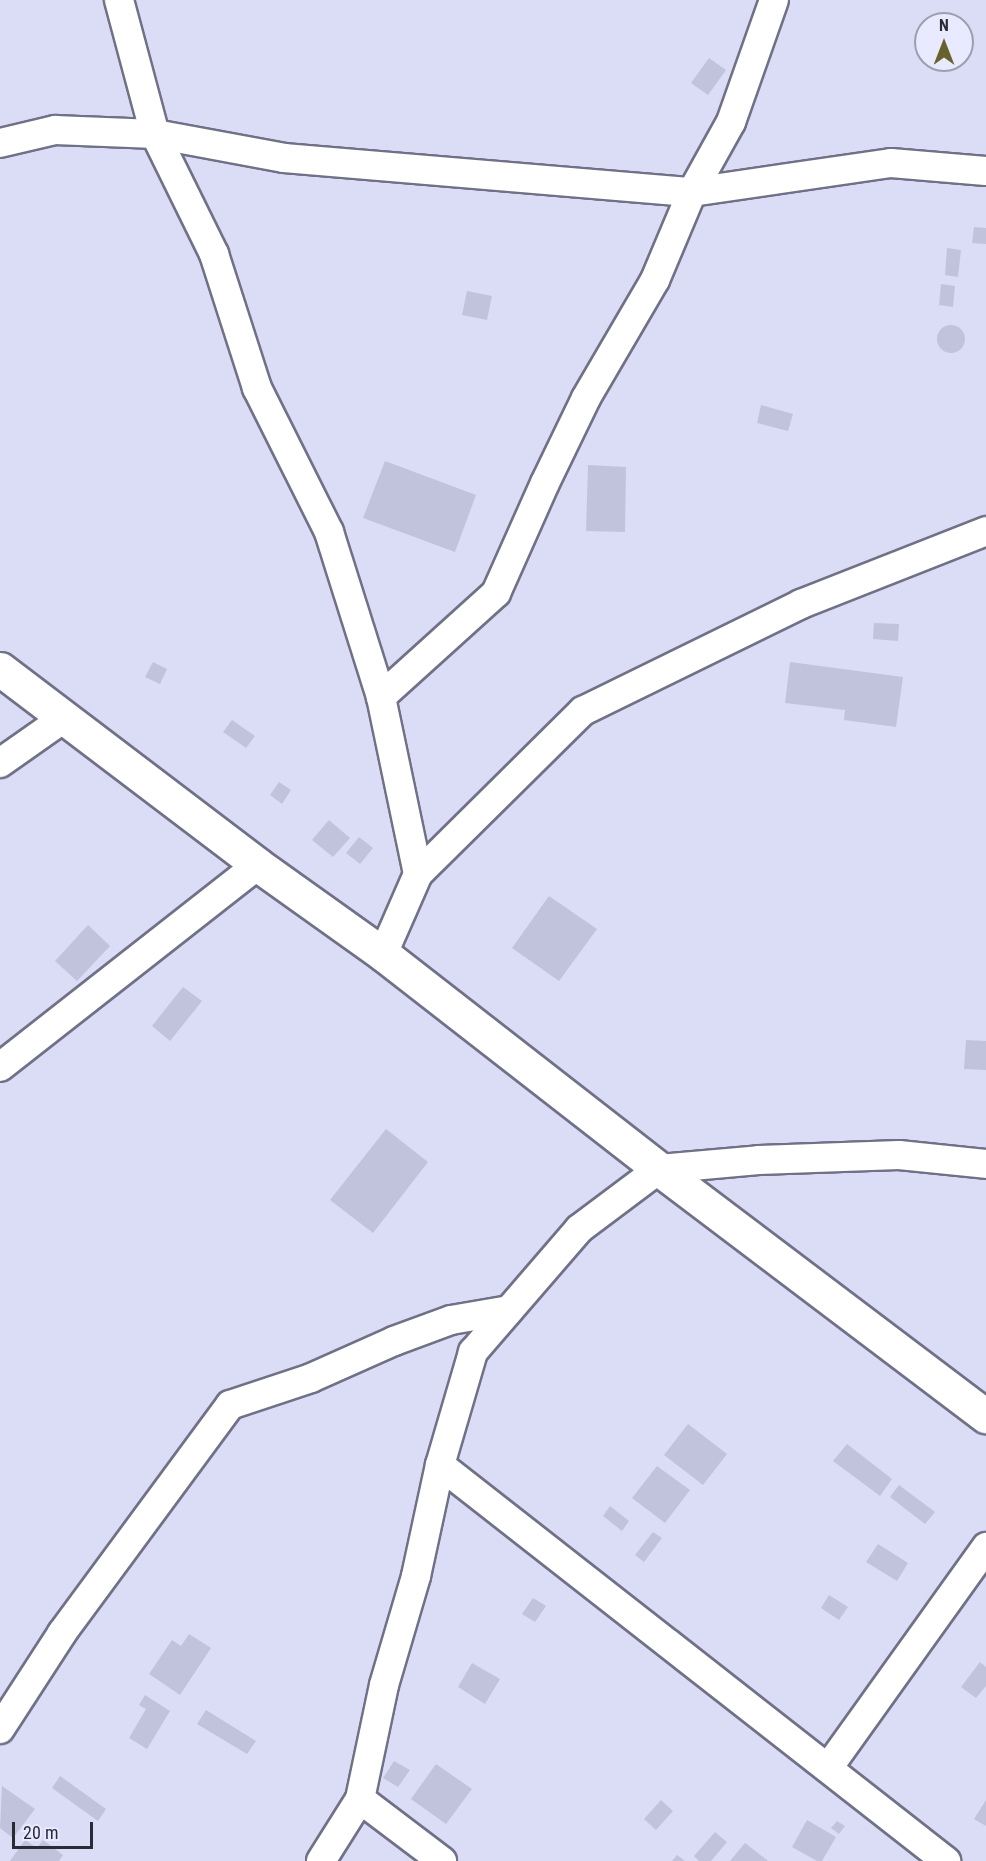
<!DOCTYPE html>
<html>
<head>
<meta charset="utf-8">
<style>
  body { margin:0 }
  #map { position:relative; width:986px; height:1861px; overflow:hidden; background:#dbddf6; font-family:"Roboto Condensed",sans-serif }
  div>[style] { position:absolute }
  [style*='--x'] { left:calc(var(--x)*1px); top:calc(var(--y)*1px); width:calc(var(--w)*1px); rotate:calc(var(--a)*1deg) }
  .building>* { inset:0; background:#c1c2db }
  .round { border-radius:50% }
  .roads { filter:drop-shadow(2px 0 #707187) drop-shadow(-2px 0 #707187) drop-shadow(0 2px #707187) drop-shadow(0 -2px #707187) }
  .minor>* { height:28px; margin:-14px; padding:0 14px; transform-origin:14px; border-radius:14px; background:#fff }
  .major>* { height:33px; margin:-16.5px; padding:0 16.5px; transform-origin:16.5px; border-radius:16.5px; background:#fff }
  span { translate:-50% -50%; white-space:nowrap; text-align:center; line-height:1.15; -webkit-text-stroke:4.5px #e9eaff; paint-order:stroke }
  .north { position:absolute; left:914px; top:12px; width:60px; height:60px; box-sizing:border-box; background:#e9eaff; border:2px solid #9d9eae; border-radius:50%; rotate:0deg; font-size:16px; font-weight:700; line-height:24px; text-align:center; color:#2a2b34 }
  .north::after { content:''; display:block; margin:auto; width:21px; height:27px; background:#67612d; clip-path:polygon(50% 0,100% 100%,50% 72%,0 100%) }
  .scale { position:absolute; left:12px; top:1822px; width:81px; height:27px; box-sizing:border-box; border:3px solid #2a2b34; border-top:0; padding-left:8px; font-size:18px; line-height:21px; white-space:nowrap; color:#2a2b34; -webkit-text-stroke:4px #e9eaff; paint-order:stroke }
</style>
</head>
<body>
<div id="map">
  <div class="building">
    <i style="clip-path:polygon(709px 58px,726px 70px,708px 95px,691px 83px)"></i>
    <i style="clip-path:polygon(974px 227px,986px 228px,986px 244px,972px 243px)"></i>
    <i style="clip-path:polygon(947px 248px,961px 250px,958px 277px,945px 275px)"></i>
    <i style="clip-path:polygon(941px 284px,955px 286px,953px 307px,939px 305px)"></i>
    <i style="clip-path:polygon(467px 291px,492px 296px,487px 320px,462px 315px)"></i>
    <i class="round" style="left:937px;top:325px;width:28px;height:28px"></i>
    <i style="clip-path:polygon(761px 405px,793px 414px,788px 431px,757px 423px)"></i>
    <i style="clip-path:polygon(385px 461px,476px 495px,455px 552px,363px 518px)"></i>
    <i style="clip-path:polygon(588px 465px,626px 467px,625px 532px,586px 531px)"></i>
    <i style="clip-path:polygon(874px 623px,899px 624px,898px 641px,873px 639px)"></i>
    <i style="clip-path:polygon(153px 662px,167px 669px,160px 684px,145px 677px)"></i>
    <i style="clip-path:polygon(790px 662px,903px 677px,896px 727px,844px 720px,845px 710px,785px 703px)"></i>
    <i style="clip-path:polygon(232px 720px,255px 736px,246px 748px,223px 732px)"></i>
    <i style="clip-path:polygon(279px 782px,291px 790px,282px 804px,270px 795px)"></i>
    <i style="clip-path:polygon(329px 820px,350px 838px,333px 857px,312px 840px)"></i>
    <i style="clip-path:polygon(359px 837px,373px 848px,360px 864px,346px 853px)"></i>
    <i style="clip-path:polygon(549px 896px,597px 929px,559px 981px,512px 948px)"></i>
    <i style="clip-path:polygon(88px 925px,110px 946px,77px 981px,55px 961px)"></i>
    <i style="clip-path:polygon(183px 987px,202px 1001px,170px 1041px,152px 1026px)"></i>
    <i style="clip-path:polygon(966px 1040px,986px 1041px,986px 1070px,964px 1069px)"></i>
    <i style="clip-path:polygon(386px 1129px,428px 1162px,373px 1233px,330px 1200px)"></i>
    <i style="clip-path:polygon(688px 1424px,727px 1454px,703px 1485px,664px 1455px)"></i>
    <i style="clip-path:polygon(847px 1444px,892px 1479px,880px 1496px,833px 1461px)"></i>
    <i style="clip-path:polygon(657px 1466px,690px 1490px,665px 1523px,632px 1498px)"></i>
    <i style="clip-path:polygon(899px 1485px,935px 1512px,925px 1524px,890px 1497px)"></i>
    <i style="clip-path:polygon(610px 1506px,629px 1521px,622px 1531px,603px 1516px)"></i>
    <i style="clip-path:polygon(653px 1532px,662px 1538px,644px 1562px,635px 1555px)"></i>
    <i style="clip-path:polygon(878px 1544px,908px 1563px,897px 1581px,866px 1562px)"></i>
    <i style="clip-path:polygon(829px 1595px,848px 1607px,839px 1620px,821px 1608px)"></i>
    <i style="clip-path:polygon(533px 1598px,546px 1606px,535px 1622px,522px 1614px)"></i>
    <i style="clip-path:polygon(189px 1634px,211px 1648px,180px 1695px,149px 1674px,172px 1640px,181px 1646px)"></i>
    <i style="clip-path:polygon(980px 1662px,986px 1667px,986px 1686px,976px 1698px,961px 1687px)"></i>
    <i style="clip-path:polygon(472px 1663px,500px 1679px,485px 1704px,458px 1687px)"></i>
    <i style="clip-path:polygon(145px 1695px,170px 1711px,147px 1749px,129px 1738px,146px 1709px,139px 1705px)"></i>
    <i style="clip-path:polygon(206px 1710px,256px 1741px,247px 1754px,197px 1724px)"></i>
    <i style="clip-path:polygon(394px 1761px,410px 1770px,398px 1787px,383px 1778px)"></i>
    <i style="clip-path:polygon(436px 1764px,472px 1789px,446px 1824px,411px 1799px)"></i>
    <i style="clip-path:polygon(60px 1776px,106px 1809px,98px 1821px,52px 1788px)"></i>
    <i style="clip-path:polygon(2px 1786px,35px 1809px,13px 1838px,0 1828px)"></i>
    <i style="clip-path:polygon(661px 1800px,673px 1811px,656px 1830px,644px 1819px)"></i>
    <i style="clip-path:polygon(986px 1800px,986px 1826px,974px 1819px)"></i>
    <i style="clip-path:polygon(807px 1820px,836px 1837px,822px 1861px,817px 1861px,792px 1847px)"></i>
    <i style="clip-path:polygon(837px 1821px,845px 1826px,839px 1834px,831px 1828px)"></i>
    <i style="clip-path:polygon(715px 1832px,727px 1842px,711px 1861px,699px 1861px,694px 1856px)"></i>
    <i style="clip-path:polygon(25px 1840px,37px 1848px,43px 1840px,63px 1855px,59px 1861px,10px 1861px)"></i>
    <i style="clip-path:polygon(745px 1843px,768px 1861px,730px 1861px)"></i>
    <i style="clip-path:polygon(677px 1855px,685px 1861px,672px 1861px)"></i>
  </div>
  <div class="roads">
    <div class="minor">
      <i style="--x:119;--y:0;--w:139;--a:75"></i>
      <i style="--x:155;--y:134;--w:134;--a:63.8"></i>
      <i style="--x:214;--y:254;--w:141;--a:72.2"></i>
      <i style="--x:257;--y:388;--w:161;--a:63.4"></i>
      <i style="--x:329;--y:532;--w:173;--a:72.5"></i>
      <i style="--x:381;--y:697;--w:181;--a:78.2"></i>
      <i style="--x:0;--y:143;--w:57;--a:-13.3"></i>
      <i style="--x:55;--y:130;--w:100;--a:2.3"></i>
      <i style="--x:155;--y:134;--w:131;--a:10.5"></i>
      <i style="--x:284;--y:158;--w:409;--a:4.8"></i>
      <i style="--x:692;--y:192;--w:201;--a:-8.3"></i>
      <i style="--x:891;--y:163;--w:95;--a:4.8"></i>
      <i style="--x:381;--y:697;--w:155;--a:-42.1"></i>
      <i style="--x:496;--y:593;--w:120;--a:-66"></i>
      <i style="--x:545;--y:483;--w:94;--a:-64.2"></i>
      <i style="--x:586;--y:398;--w:137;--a:-59.7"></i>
      <i style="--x:655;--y:280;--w:95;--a:-67.2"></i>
      <i style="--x:692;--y:192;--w:80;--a:-60.9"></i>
      <i style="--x:731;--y:122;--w:129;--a:-70.6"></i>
      <i style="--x:0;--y:763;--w:78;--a:-35.1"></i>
      <i style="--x:383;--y:954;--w:87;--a:-66.4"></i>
      <i style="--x:418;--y:874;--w:232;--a:-44.7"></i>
      <i style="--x:583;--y:711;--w:243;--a:-26.1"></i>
      <i style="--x:801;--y:604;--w:199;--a:-21.5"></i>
      <i style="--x:0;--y:1067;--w:328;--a:-38.1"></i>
      <i style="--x:440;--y:1465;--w:643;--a:38.05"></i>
      <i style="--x:0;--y:1729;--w:114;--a:-57.1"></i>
      <i style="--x:62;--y:1633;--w:283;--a:-53.6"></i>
      <i style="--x:230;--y:1405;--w:85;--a:-18.4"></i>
      <i style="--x:311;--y:1378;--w:91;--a:-24"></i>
      <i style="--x:394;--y:1341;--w:61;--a:-20.2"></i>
      <i style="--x:451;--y:1320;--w:59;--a:-9.8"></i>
      <i style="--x:828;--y:1768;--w:272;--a:-54.4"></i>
      <i style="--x:360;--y:1799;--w:103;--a:37.1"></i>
      <i style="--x:321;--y:1861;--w:73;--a:-57.8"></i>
      <i style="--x:360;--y:1799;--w:116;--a:-78.1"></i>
      <i style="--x:384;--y:1685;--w:114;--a:-73.6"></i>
      <i style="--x:416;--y:1576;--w:114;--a:-77.8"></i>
      <i style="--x:440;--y:1465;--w:118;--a:-73.7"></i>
      <i style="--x:473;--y:1352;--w:162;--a:-49.2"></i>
      <i style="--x:579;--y:1229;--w:100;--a:-36.9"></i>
      <i style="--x:659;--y:1169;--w:100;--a:-5.1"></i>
      <i style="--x:759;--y:1160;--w:140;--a:-2"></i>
      <i style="--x:899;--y:1155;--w:87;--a:5.9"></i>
    </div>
    <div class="major">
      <i style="--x:0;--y:669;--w:324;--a:37.2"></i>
      <i style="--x:258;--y:865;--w:153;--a:35.5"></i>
      <i style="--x:383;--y:954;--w:350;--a:37.9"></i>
      <i style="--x:659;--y:1169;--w:410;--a:37.1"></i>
    </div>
  </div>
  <div class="north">N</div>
  <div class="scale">20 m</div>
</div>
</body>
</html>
